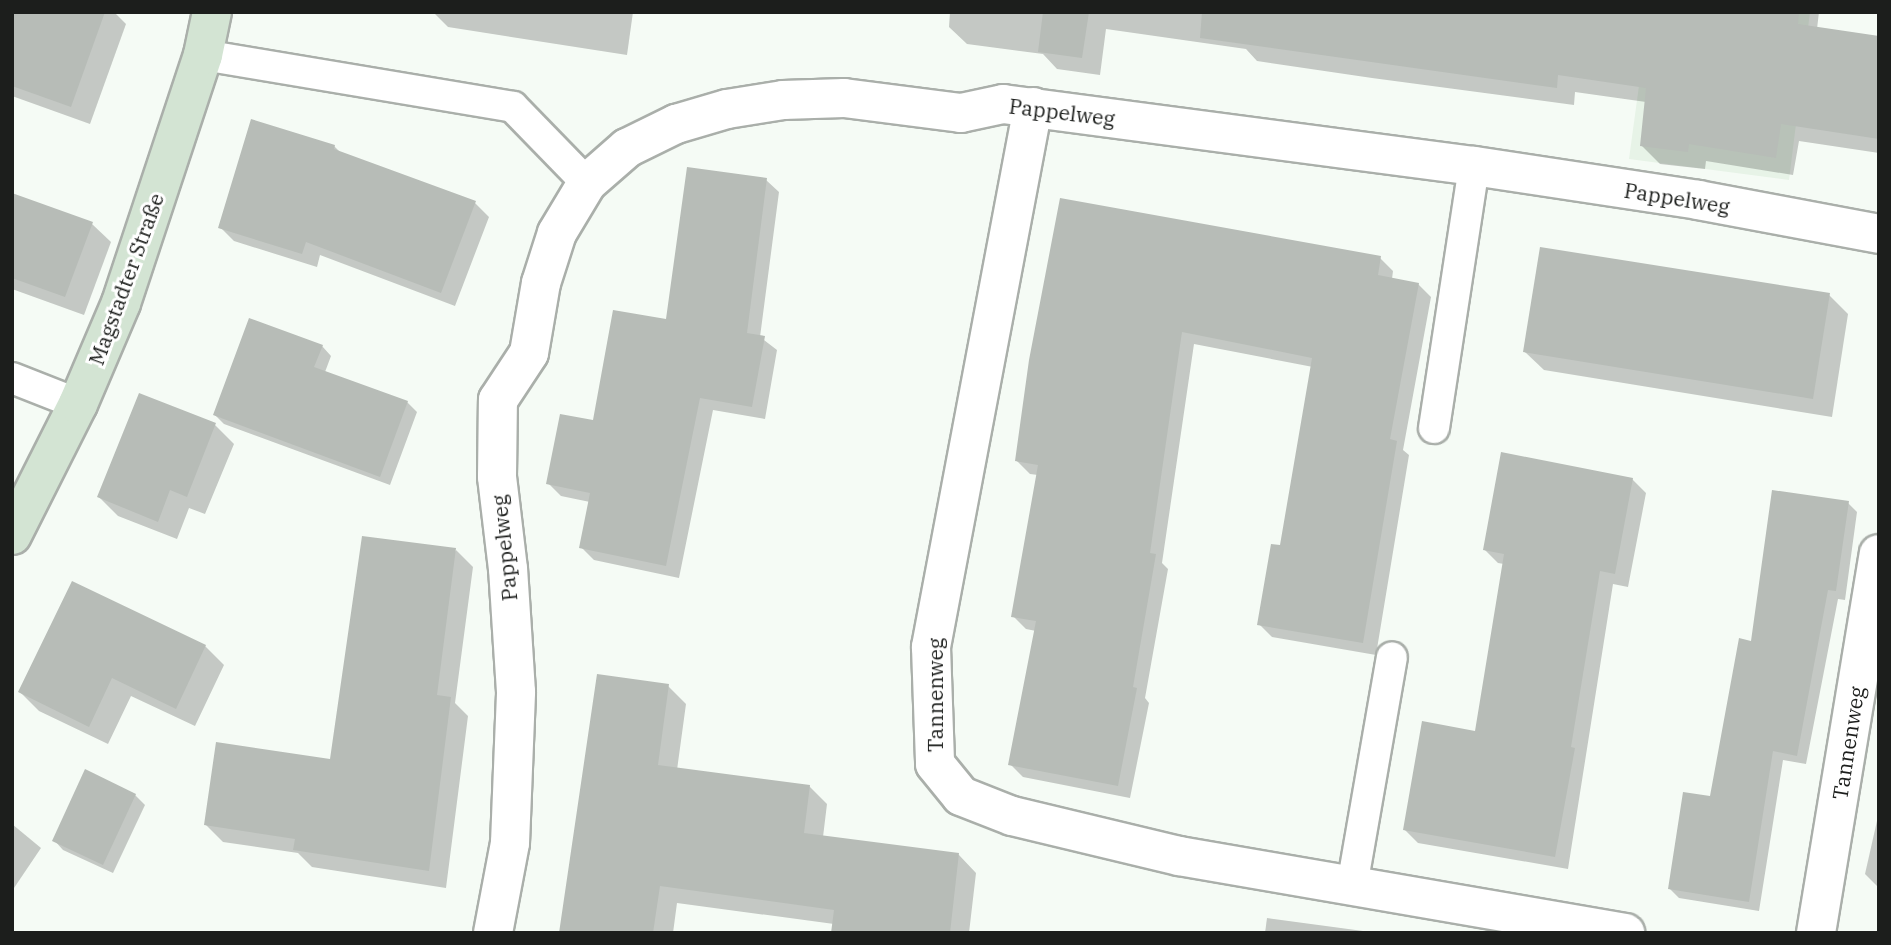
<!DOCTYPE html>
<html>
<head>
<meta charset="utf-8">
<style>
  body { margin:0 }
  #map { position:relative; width:1891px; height:945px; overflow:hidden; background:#f5fbf5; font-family:"IBM Plex Serif",serif }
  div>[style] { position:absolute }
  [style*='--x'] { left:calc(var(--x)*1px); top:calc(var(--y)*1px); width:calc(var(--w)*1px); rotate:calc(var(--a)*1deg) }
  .built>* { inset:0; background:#e7f3e7 }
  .shadow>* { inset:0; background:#0003 }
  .building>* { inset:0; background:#b7bcb7 }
  .roads { filter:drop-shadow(2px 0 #aaafaa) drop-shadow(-2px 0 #aaafaa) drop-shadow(0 2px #aaafaa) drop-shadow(0 -2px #aaafaa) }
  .lane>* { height:30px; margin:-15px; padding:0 15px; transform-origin:15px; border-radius:15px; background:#fff }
  .street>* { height:38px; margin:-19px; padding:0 19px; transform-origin:19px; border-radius:19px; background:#fff }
  .secondary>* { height:38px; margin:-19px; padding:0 19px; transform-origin:19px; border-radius:19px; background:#d3e4d3 }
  span { translate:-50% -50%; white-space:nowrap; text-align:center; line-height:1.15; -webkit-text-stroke:6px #fff; paint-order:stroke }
  .street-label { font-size:21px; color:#1c1e1c }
  .frame { position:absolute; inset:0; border:14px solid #1c1e1c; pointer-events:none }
</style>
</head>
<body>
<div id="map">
  <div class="built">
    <i style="clip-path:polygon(1649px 12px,1810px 12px,1789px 180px,1629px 159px)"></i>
  </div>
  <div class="shadow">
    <i style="clip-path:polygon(12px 12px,114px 12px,126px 24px,90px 124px,12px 96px)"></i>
    <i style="clip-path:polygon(433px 12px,633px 12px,627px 55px,448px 27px)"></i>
    <i style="clip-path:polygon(950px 12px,1819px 12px,1817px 29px,1879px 38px,1879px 153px,1799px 141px,1793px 175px,1706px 161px,1705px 169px,1660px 164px,1642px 146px,1646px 102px,1575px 92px,1574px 105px,1372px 78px,1257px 61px,1246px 49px,1106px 29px,1100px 75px,1057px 69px,1043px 54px,967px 44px,949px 27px)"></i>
    <i style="clip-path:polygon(334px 146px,343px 155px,475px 203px,489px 217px,455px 306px,320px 255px,317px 267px,234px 241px,220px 227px)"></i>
    <i style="clip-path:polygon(766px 180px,779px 192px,760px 337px,777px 350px,765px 419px,713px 410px,679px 578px,594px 560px,581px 547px,590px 502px,561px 496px,548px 483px,595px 422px)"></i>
    <i style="clip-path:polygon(12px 195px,92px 224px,111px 242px,84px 315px,12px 289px)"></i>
    <i style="clip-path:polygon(1380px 258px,1393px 271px,1392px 279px,1418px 284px,1431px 297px,1403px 450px,1409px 455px,1376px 655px,1272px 637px,1259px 624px,1281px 547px,1313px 367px,1194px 344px,1162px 563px,1168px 569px,1145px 698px,1149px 703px,1130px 798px,1023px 777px,1010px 764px,1036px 631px,1026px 629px,1013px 616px,1038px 475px,1030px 474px,1017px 461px,1031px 361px)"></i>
    <i style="clip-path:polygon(1829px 295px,1848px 314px,1832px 417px,1544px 370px,1525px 352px)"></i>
    <i style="clip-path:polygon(322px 346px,331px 356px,325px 372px,407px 402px,417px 412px,390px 485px,224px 424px,215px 415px)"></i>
    <i style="clip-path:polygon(215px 425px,234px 444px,205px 514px,189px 508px,177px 539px,118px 516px,99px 497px)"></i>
    <i style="clip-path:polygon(1632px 479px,1646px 493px,1628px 587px,1613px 584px,1568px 869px,1418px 843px,1404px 829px,1477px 733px,1504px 564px,1498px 563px,1484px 549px)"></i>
    <i style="clip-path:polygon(1848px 503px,1857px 512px,1845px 600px,1838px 599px,1806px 764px,1783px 760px,1759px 911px,1679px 898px,1670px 889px,1711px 798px,1753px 643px)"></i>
    <i style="clip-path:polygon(456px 550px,473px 567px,455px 703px,468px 716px,446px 888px,312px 867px,298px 853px,223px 842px,206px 825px,331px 761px)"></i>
    <i style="clip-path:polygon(205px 646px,224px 665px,195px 726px,131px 696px,108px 744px,39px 711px,20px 692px)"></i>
    <i style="clip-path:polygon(668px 686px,686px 704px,677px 770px,809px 786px,827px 804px,823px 837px,959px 855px,976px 873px,969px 933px,833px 933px,834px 924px,677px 903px,673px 933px,561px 933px)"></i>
    <i style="clip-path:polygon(135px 795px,145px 805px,113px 873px,63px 850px,54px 840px)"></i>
    <i style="clip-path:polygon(1879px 812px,1879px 888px,1865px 874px)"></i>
    <i style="clip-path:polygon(12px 824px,41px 848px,12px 891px)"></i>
    <i style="clip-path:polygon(1267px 918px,1378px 933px,1265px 933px)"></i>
  </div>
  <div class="building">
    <i style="clip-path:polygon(12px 12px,105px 12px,71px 107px,12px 86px)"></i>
    <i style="clip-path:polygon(1043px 12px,1089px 12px,1082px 58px,1038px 52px)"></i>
    <i style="clip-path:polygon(1202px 12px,1799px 12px,1798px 24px,1879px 36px,1879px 139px,1781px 124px,1776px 158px,1689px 144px,1688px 152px,1640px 146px,1646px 88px,1558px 75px,1557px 88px,1200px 38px)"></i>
    <i style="clip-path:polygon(251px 119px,335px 145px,334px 149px,476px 201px,441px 293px,306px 242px,302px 254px,218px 228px)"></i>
    <i style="clip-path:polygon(687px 167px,767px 178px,747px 333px,765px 336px,752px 407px,700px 398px,666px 566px,579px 548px,590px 493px,546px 484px,560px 414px,593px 420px,613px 310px,666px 319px)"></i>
    <i style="clip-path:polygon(12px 193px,93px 222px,65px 297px,12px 278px)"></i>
    <i style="clip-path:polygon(1060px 198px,1381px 256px,1378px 275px,1419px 283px,1390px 439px,1397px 441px,1363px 643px,1257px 625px,1271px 544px,1280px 545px,1312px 358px,1182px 332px,1150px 553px,1156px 554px,1133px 687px,1137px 688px,1118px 786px,1008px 765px,1036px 621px,1011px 617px,1038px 465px,1015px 461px,1029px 360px)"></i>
    <i style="clip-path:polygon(1540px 247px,1830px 293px,1813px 399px,1523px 352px)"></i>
    <i style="clip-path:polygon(249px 318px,323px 345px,314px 367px,408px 401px,380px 477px,213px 415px)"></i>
    <i style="clip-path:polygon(139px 393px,216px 423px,187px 497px,170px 490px,158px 522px,97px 497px)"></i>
    <i style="clip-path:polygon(1501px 452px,1633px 478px,1615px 574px,1600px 571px,1571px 747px,1575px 748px,1555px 857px,1403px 830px,1422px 721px,1475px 731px,1504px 554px,1483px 550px)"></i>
    <i style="clip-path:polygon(1772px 490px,1849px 501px,1836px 591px,1828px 590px,1797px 756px,1773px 751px,1749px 902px,1668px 889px,1683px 792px,1710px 796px,1739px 638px,1751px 641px)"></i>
    <i style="clip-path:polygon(362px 536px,456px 548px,437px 695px,451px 697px,429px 871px,293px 850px,295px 839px,204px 825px,216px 742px,330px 759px)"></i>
    <i style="clip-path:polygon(72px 581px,206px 645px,176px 709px,112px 678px,89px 727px,18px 692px)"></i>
    <i style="clip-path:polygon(597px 674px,669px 684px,658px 765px,810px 785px,804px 833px,959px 853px,950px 933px,831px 933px,834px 910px,660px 886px,653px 933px,559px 933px)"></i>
    <i style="clip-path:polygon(85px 769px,136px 794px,103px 865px,52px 841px)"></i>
  </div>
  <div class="roads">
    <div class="lane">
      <i style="--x:203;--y:55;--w:314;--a:9.5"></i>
      <i style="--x:513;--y:107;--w:106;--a:45.8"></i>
      <i style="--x:12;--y:378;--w:71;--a:21.5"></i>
      <i style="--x:1434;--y:428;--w:265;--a:-81.3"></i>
      <i style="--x:1352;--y:886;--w:232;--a:-80.1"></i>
    </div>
    <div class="street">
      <i style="--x:1033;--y:107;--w:550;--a:100.7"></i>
      <i style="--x:931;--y:647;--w:117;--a:88"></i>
      <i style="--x:935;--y:764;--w:41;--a:50.9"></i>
      <i style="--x:961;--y:796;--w:55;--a:21.4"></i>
      <i style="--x:1012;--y:816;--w:172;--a:13.5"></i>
      <i style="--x:1179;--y:856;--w:453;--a:9.8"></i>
      <i style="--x:493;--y:933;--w:92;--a:-79.3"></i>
      <i style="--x:510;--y:843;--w:151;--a:-87.7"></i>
      <i style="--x:516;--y:692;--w:123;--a:-93.7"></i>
      <i style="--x:508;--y:569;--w:93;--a:-96.8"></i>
      <i style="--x:497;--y:477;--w:77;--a:-89.3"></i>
      <i style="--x:498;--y:400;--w:56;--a:-56.6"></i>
      <i style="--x:529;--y:353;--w:71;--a:-80.3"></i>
      <i style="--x:541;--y:283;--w:52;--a:-72.3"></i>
      <i style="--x:557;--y:233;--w:58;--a:-59"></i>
      <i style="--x:587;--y:183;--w:53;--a:-41.2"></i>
      <i style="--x:627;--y:148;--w:55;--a:-26.1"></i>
      <i style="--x:676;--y:124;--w:53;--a:-16.4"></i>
      <i style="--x:727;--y:109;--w:57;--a:-9.1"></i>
      <i style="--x:783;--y:100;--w:61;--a:-1.9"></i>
      <i style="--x:844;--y:98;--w:118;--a:7.3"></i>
      <i style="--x:961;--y:113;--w:43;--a:-12.1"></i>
      <i style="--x:1003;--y:104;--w:475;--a:7.5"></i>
      <i style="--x:1474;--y:166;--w:227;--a:8.6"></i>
      <i style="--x:1698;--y:200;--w:184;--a:10.6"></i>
      <i style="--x:1816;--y:933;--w:384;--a:-80.6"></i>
    </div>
    <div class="secondary">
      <i style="--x:12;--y:535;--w:147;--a:-63.3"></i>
      <i style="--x:78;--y:404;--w:110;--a:-66.9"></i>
      <i style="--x:121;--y:303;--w:261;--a:-71.7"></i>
      <i style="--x:203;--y:55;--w:44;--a:-78.2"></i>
    </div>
  </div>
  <div class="street-label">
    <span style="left:1062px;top:112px;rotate:7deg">Pappelweg</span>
    <span style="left:1677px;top:198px;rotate:9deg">Pappelweg</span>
    <span style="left:126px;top:279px;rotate:-70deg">Magstadter Straße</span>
    <span style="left:504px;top:548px;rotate:-96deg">Pappelweg</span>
    <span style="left:935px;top:695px;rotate:-90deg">Tannenweg</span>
    <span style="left:1848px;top:743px;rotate:-81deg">Tannenweg</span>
  </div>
  <div class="frame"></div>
</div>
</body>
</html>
